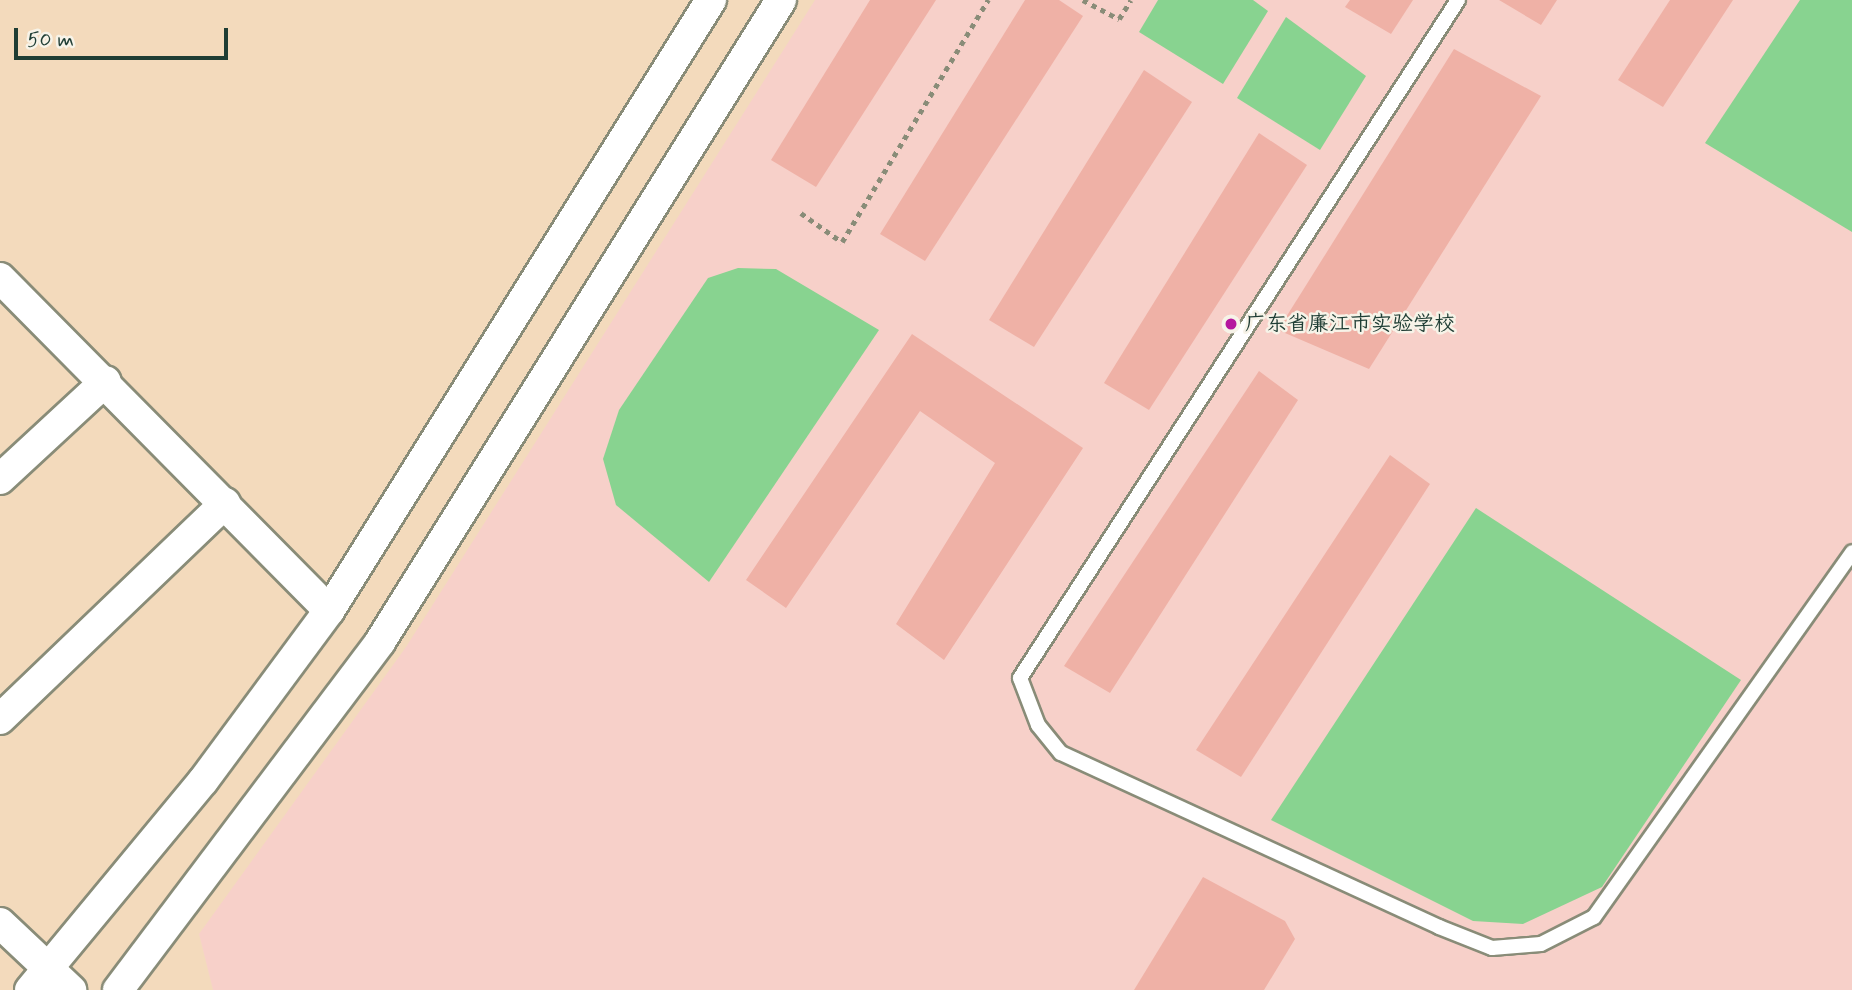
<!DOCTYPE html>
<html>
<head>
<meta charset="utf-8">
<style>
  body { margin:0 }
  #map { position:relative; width:1852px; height:990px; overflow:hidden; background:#f3dabc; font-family:Mynerve,"LXGW WenKai TC",sans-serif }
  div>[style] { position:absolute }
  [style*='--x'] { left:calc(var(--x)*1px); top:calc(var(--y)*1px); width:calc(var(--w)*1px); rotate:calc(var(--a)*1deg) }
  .built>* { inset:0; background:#f7d0c9 }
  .green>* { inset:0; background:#88d390 }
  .building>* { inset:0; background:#efb1a6 }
  .path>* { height:4.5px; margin-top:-2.25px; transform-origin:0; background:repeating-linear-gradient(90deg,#898c78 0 5px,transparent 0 10px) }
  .roads { filter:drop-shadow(2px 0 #898c78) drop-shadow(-2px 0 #898c78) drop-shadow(0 2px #898c78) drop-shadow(0 -2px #898c78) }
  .service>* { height:14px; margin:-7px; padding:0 7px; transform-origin:7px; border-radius:7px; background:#fff }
  .minor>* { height:30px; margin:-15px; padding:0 15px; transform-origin:15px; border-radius:15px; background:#fff }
  .dots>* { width:19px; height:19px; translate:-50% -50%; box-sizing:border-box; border:4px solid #f7f3e8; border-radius:50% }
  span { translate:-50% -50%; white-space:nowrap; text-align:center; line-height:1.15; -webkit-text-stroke:5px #f7f3e8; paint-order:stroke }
  .poi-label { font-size:21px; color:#1f3d34 }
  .left { translate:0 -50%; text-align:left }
  .scale { position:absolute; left:14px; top:28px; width:214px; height:32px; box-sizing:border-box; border:4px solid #1f3d34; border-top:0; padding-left:9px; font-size:21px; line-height:24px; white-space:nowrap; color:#1f3d34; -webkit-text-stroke:5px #f7f3e8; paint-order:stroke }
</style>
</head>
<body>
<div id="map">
  <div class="built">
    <i style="clip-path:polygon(815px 0,1852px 0,1852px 990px,213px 990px,199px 934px,406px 647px)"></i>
  </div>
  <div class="green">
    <i style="clip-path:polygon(1158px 0,1253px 0,1268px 11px,1223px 84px,1139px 32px)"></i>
    <i style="clip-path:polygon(1800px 0,1852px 0,1852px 232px,1705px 143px)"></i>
    <i style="clip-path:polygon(1286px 17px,1366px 76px,1320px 150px,1237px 98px)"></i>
    <i style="clip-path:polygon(738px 268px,776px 269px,879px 330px,709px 582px,616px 505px,603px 459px,619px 410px,708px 278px)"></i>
    <i style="clip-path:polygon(1476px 508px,1741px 680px,1602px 887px,1523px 924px,1473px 921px,1271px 820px)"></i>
  </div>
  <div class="building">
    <i style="clip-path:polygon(870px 0,936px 0,816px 187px,771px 160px)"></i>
    <i style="clip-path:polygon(1025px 0,1059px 0,1083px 16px,925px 261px,880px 234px)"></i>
    <i style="clip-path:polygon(1350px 0,1413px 0,1391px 34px,1345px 7px)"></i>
    <i style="clip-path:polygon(1499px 0,1557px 0,1541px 25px)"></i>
    <i style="clip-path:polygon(1670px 0,1733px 0,1663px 107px,1618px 80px)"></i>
    <i style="clip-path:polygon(1454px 49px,1541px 96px,1369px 369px,1278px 330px)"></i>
    <i style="clip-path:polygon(1144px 70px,1192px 102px,1034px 347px,989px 320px)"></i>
    <i style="clip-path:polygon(1259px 133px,1307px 165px,1149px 410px,1104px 383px)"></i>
    <i style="clip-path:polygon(912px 334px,1083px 448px,944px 660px,896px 624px,995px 463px,920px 411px,786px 608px,746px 580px)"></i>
    <i style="clip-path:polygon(1259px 371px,1298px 400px,1110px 693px,1064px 666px)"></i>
    <i style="clip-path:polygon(1390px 455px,1430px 484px,1241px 777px,1196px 750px)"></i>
    <i style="clip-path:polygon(1203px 877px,1285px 921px,1295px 939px,1264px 990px,1134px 990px)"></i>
  </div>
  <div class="path">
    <i style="--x:1083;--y:0;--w:41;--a:27.8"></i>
    <i style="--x:1119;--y:19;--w:22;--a:-58"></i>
    <i style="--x:801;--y:213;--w:50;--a:35.3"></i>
    <i style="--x:842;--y:242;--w:283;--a:-58.9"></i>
  </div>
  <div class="roads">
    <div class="service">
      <i style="--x:1458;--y:0;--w:807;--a:122.86"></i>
      <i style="--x:1020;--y:678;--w:50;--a:69"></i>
      <i style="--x:1038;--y:725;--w:36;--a:51"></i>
      <i style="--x:1061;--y:753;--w:416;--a:24.7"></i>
      <i style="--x:1439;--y:927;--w:57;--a:21.6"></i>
      <i style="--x:1492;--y:948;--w:49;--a:-4.7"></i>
      <i style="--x:1541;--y:944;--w:59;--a:-27"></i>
      <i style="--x:1594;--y:917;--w:447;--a:-54.7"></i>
    </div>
    <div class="minor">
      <i style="--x:0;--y:278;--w:468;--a:45.3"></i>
      <i style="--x:0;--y:479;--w:144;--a:-42.8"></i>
      <i style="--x:0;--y:719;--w:312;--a:-43.8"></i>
      <i style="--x:0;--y:923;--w:98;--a:43.3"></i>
      <i style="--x:30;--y:990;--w:271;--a:-50.4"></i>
      <i style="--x:203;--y:781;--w:212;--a:-53.5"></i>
      <i style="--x:329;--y:611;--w:721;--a:-57.99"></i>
      <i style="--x:118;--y:990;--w:436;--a:-53"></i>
      <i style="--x:380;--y:642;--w:757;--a:-58.01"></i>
    </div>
  </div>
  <div class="dots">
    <i style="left:1231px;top:324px;background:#b5179e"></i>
  </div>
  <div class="poi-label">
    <span class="left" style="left:1245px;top:324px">广东省廉江市实验学校</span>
  </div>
  <div class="scale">50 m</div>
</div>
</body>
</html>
